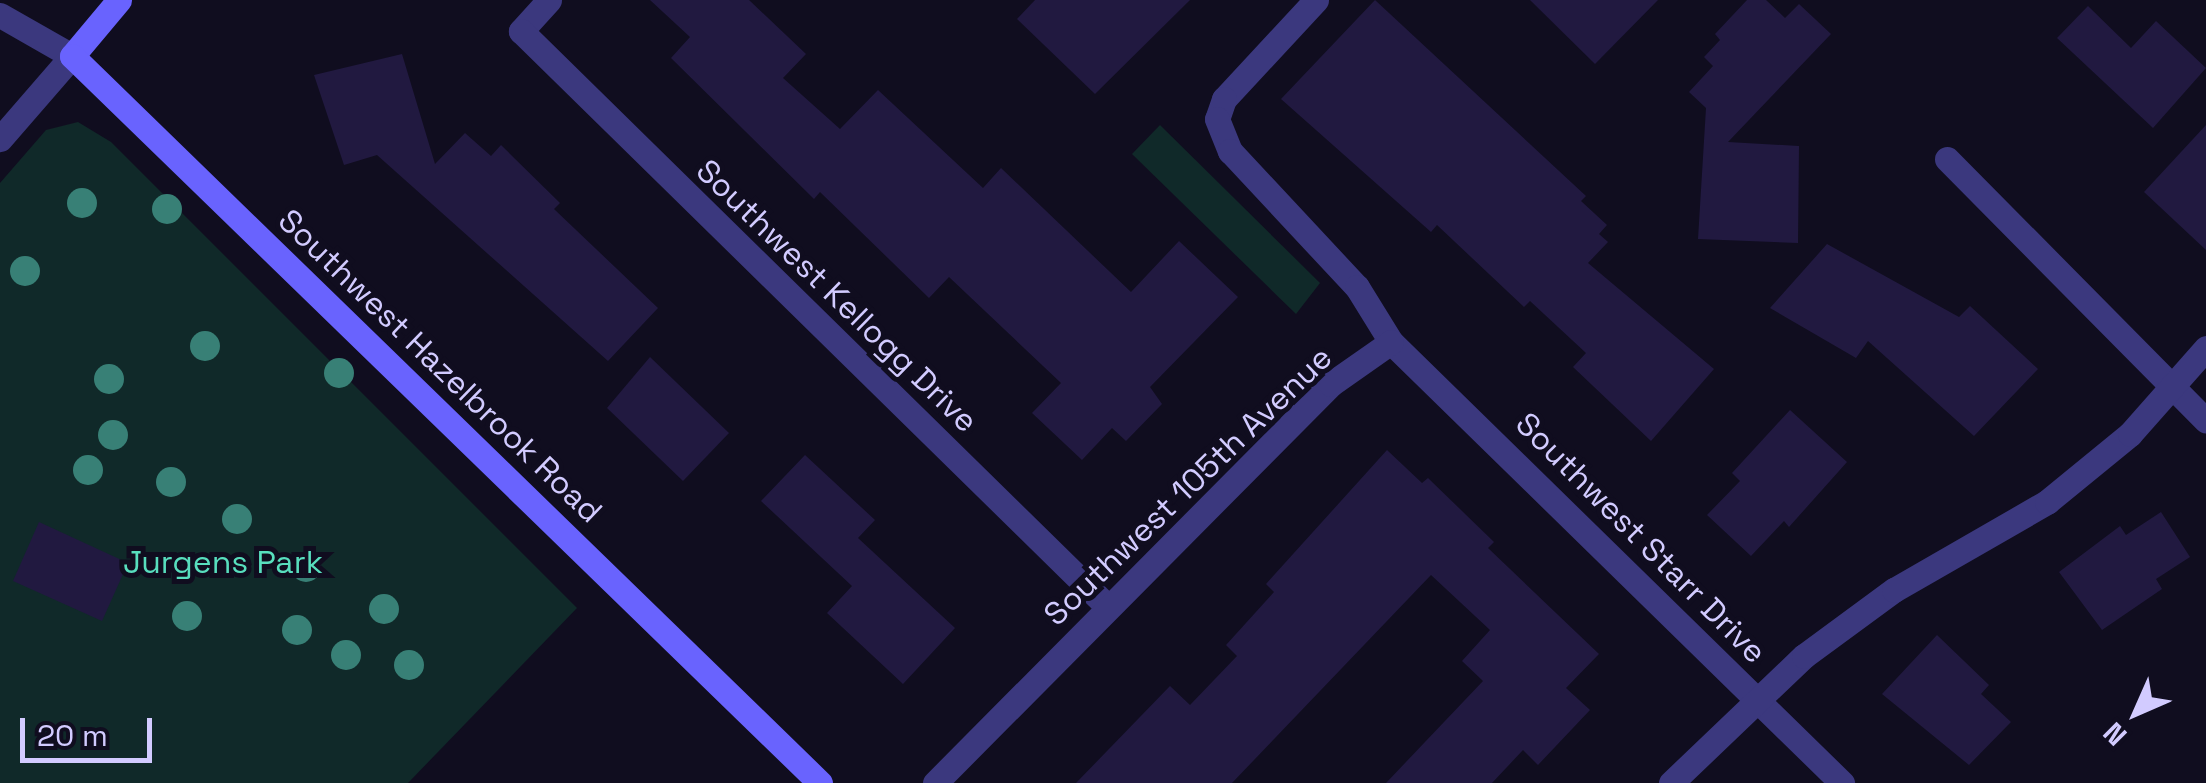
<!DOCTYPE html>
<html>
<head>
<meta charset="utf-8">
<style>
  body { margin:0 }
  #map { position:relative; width:2206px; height:783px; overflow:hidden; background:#100d1f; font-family:"Space Grotesk",sans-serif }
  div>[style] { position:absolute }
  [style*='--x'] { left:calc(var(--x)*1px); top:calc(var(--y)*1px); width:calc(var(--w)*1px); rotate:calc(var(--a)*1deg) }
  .green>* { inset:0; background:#102929 }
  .building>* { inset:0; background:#211940 }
  .street>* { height:25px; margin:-12.5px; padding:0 12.5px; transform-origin:12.5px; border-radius:12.5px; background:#3b387e }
  .secondary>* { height:25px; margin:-12.5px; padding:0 12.5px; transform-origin:12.5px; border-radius:12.5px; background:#6963fe }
  .trees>* { width:30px; height:30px; margin:-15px; border-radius:50%; background:#388076 }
  span { translate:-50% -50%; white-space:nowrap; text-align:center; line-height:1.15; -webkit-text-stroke:10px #100d1f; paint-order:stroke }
  .street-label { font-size:32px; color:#d2cbff }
  .park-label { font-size:32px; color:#58debe }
  .north { position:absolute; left:2086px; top:663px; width:100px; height:100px; -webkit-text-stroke:8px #100d1f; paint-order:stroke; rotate:225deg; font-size:28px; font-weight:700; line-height:40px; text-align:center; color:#d2cbff }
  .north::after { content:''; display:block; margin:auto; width:35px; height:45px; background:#d2cbff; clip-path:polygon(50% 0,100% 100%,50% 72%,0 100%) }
  .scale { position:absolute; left:20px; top:718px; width:132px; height:45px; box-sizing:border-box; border:5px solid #d2cbff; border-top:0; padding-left:12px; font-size:30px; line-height:35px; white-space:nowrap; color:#d2cbff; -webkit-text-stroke:8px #100d1f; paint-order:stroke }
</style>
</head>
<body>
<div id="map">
  <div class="green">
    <i style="clip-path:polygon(78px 122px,111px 142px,577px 608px,408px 783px,0 783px,0 183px,46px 130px)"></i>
    <i style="clip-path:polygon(1160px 125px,1320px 283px,1296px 314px,1132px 154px)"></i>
  </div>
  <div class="building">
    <i style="clip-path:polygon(650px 0,749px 0,806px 54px,783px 78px,840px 129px,878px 90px,983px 188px,1001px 168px,1131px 292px,1179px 241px,1238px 297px,1150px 387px,1162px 404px,1126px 441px,1112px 428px,1082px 460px,1032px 413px,1061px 383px,949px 277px,929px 298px,820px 192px,814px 199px,671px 58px,690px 37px)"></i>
    <i style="clip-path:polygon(1035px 0,1190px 0,1095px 94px,1017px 19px)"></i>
    <i style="clip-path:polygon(1375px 0,1586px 196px,1581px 201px,1607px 225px,1599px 234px,1608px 242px,1588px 263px,1714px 369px,1651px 441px,1573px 367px,1586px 353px,1530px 301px,1524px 307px,1437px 225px,1431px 232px,1281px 99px)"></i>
    <i style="clip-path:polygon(1530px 0,1658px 0,1595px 64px)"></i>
    <i style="clip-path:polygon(1747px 0,1766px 0,1785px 18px,1799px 4px,1831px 34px,1728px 142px,1799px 146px,1798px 243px,1698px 239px,1706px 108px,1689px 92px,1713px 66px,1704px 57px,1720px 40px,1715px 34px)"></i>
    <i style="clip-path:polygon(2088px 6px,2131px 48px,2156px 21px,2206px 68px,2153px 128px,2057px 38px)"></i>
    <i style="clip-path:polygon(402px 54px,435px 164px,465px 133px,491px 156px,501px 145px,560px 203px,554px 209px,658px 308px,608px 361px,377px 155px,344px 165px,314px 75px)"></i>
    <i style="clip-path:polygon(2206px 125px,2206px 250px,2144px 192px)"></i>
    <i style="clip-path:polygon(1827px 244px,1959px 317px,1970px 306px,2038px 369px,1974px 436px,1868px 341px,1856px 358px,1770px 308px)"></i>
    <i style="clip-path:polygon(650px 357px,729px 433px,683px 481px,607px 408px)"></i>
    <i style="clip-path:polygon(1790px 410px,1847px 462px,1789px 527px,1784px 521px,1751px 556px,1707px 515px,1740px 481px,1732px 473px)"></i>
    <i style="clip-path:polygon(1387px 450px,1422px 483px,1428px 478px,1494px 542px,1488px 548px,1599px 654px,1566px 688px,1590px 710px,1538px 765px,1523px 750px,1492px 783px,1386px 783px,1483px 681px,1462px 661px,1490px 630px,1431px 575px,1232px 783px,1076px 783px,1170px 686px,1190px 705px,1237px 656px,1226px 645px,1274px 592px,1266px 584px)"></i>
    <i style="clip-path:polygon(805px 455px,875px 520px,858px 538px,955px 628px,903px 684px,827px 613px,852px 586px,761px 501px)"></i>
    <i style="clip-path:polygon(2161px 512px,2190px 557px,2156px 579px,2162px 589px,2102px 630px,2059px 572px,2120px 526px,2126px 535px)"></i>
    <i style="clip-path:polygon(39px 522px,128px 563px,102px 621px,13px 581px)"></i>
    <i style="clip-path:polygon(1937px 635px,1989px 685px,1981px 694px,2011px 722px,1969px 765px,1882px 694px)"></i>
  </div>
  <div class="street">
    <i style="--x:549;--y:0;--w:42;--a:132.1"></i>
    <i style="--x:521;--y:31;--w:822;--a:44.46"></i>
    <i style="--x:1316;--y:0;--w:135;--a:132.9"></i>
    <i style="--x:1224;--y:99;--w:21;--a:109"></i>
    <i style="--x:1217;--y:119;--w:35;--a:68"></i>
    <i style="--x:1230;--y:151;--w:186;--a:47"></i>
    <i style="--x:1357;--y:287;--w:65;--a:58.3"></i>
    <i style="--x:1391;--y:342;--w:631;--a:44.36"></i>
    <i style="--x:0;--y:15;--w:83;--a:29.7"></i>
    <i style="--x:72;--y:56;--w:110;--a:130.9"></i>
    <i style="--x:1947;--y:159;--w:368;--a:45.3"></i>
    <i style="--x:935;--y:783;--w:562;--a:-45.22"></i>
    <i style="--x:1331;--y:384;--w:73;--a:-35"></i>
    <i style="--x:1671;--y:783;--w:184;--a:-43.7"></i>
    <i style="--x:1804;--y:656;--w:112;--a:-36.3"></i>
    <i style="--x:1894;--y:590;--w:177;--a:-29.9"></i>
    <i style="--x:2047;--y:502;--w:107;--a:-39.3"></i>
    <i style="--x:2130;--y:434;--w:115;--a:-48.5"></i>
  </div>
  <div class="secondary">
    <i style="--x:119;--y:0;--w:73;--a:130"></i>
    <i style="--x:72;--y:56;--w:1043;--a:44.18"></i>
  </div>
  <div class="trees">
    <i style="left:82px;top:203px"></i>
    <i style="left:167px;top:209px"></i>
    <i style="left:25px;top:271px"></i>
    <i style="left:205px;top:346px"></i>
    <i style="left:339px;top:373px"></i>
    <i style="left:109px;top:379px"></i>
    <i style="left:113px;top:435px"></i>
    <i style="left:88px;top:470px"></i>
    <i style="left:171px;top:482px"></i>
    <i style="left:237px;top:519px"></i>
    <i style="left:306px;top:567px"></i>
    <i style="left:384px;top:609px"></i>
    <i style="left:187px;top:616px"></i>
    <i style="left:297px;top:630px"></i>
    <i style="left:346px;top:655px"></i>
    <i style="left:409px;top:665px"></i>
  </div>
  <div class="street-label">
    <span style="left:837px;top:296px;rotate:44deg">Southwest Kellogg Drive</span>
    <span style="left:440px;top:366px;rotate:44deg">Southwest Hazelbrook Road</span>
    <span style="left:1188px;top:486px;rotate:-44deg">Southwest 105th Avenue</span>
    <span style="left:1641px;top:538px;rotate:45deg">Southwest Starr Drive</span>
  </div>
  <div class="park-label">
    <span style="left:223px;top:562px">Jurgens Park</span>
  </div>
  <div class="north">N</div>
  <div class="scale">20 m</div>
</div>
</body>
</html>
